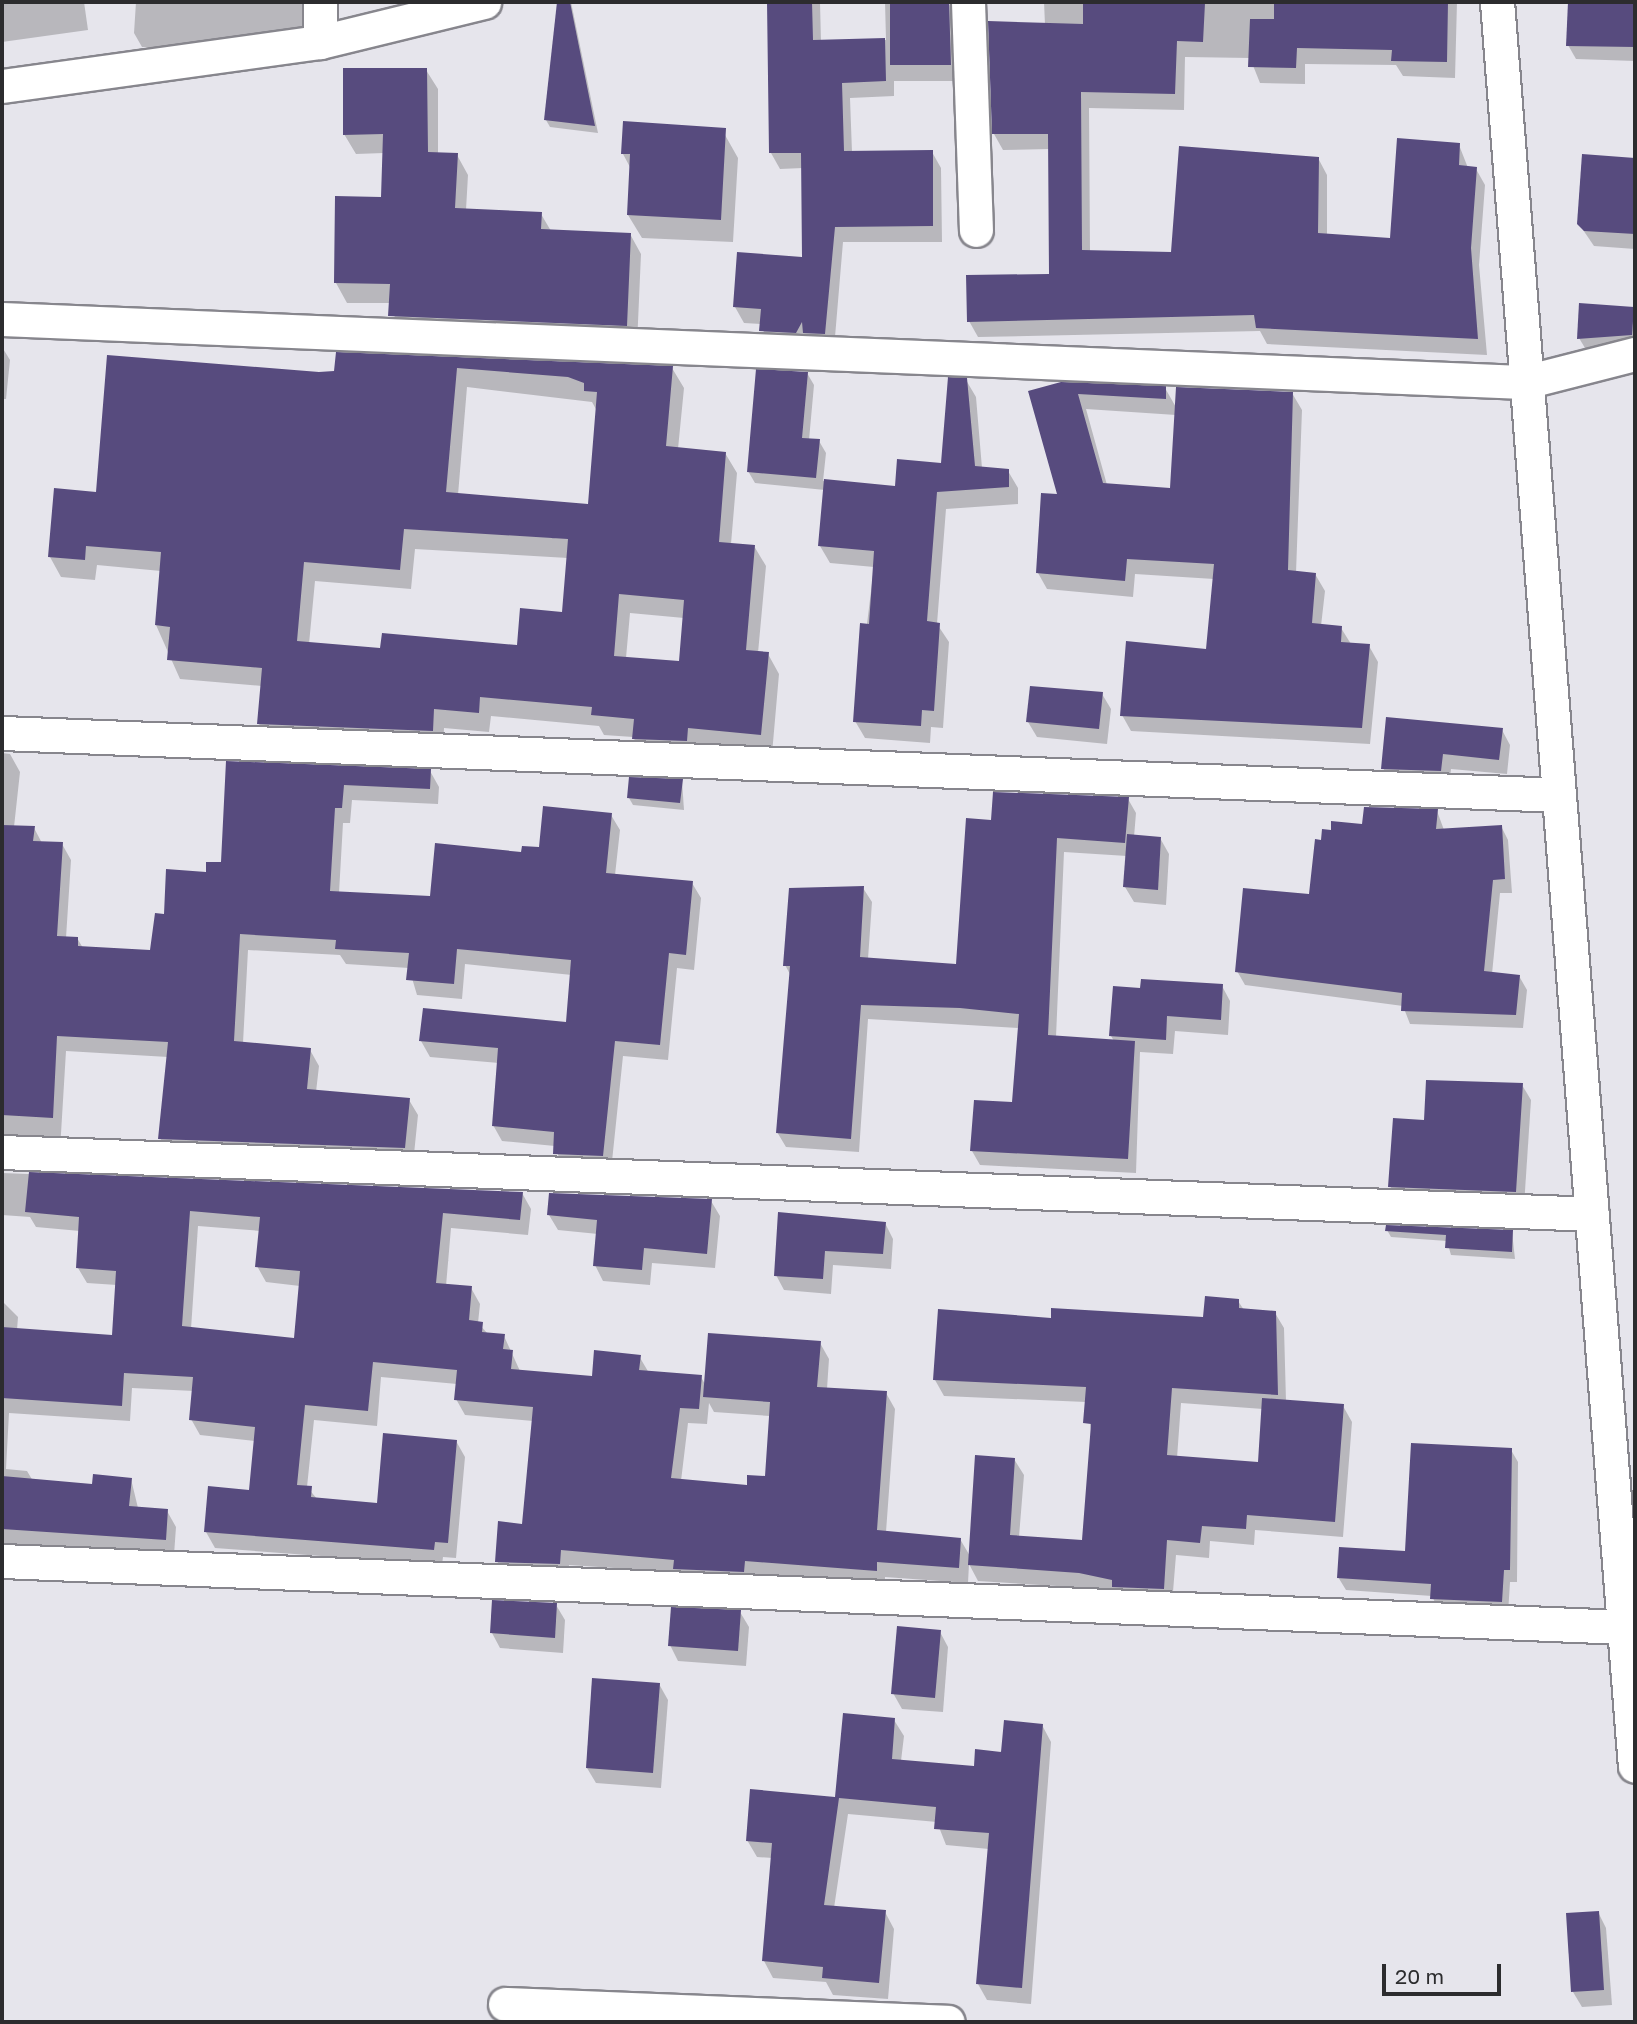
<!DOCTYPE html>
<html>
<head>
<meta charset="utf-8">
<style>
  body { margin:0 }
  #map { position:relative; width:1637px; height:2024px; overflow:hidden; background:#e6e5ec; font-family:"Golos Text",sans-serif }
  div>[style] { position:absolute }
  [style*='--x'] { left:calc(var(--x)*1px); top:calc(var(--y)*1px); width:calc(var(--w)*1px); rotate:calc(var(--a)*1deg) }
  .shadow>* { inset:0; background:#0003 }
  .building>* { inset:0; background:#574b7e }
  .roads { filter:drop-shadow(2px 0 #87868d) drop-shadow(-2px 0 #87868d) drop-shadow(0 2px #87868d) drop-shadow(0 -2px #87868d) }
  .minor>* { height:33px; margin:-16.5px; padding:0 16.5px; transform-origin:16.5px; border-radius:16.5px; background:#fff }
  span { translate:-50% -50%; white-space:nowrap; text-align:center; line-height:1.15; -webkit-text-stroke:7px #e6e5ec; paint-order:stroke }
  .frame { position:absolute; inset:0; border:4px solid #2c2c2e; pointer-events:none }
  .scale { position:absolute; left:1382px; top:1964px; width:119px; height:32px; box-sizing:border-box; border:4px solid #2c2c2e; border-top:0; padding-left:9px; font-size:21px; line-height:24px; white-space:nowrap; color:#2c2c2e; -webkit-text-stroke:5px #e6e5ec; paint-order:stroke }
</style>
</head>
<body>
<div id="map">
  <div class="shadow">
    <i style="clip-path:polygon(2px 2px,84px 2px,88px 30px,2px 42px)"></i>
    <i style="clip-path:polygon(136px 2px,315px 2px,308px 37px,216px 38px,216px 47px,142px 47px,134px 33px)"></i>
    <i style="clip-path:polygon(559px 2px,571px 2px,598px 133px,550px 127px,546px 120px)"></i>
    <i style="clip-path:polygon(769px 2px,820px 2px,821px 42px,886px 40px,885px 2px,948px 2px,957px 18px,959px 81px,894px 81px,894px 96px,850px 98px,852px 152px,932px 152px,941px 168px,942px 242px,843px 242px,834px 349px,770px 347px,761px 324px,744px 323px,735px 307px,803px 259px,803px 168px,780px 169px,771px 153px)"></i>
    <i style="clip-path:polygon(1044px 2px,1457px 2px,1455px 78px,1403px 76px,1396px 65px,1305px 64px,1305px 84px,1260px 83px,1250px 58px,1185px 57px,1184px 110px,1089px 108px,1090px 252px,1173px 254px,1318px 158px,1327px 175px,1327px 235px,1391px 240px,1459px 145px,1468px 168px,1476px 169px,1485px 185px,1479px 265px,1487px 355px,1267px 344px,1260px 331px,978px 337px,969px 321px,1050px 276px,1050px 149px,1003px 150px,994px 134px,1045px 25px)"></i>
    <i style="clip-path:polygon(1568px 2px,1635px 2px,1635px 61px,1576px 59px,1568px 45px)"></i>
    <i style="clip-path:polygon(426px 70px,438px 89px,438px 154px,457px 155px,468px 175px,466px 210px,541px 214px,551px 231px,630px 234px,641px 254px,637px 345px,401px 335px,390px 303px,347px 303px,336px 283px,382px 198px,384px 153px,356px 154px,344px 134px)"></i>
    <i style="clip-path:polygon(725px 135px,738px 158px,733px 242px,642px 238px,628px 215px,631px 169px,623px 154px)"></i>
    <i style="clip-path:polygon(1583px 156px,1635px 160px,1635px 249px,1594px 246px,1579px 224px)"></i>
    <i style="clip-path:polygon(1633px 309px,1635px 350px,1588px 353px,1579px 338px)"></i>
    <i style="clip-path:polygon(2px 347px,10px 360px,6px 399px,2px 399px)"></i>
    <i style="clip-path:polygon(evenodd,337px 354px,672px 368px,684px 388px,678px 449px,725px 453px,737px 473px,731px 544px,754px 546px,766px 566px,758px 653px,768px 654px,779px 674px,772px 754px,645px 758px,633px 737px,604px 735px,599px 726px,491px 716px,489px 732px,444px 728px,443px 750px,271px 743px,259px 724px,262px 686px,180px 679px,156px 625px,161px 571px,97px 565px,95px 580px,61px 577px,50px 557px,98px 494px,319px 374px,336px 372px,337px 354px,467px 387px,592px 402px,597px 411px,589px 506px,458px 495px,467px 387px,337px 354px,415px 549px,568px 558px,563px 614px,518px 647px,382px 650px,309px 644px,315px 581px,411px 589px,415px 549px,337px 354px,630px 613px,684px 618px,680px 663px,626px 658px,630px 613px)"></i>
    <i style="clip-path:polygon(807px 373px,814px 385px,809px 440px,819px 441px,826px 453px,823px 481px,897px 487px,943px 465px,966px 380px,976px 397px,982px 468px,1008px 471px,1018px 488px,1018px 504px,946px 509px,937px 624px,949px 642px,943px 728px,931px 727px,930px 743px,865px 738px,855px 721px,874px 567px,830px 563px,820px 546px,825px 490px,755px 483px,748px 471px)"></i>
    <i style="clip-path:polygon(evenodd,1165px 388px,1177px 409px,1292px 393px,1302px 410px,1296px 573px,1315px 574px,1325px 591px,1321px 626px,1341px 628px,1351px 644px,1369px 646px,1378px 662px,1370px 744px,1131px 731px,1122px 715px,1208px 651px,1214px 579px,1135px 574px,1133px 597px,1047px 589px,1038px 573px,1059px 496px,1030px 392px,1165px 388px,1086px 409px,1176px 415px,1171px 490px,1107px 485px,1086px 409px)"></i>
    <i style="clip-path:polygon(1102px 694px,1111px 709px,1107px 744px,1037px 737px,1028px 722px)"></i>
    <i style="clip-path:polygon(1502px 730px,1510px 745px,1507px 774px,1451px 769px,1449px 786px,1392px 783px,1383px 768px)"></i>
    <i style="clip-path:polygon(2px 753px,10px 754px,20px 772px,14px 827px,34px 828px,42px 843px,62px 844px,71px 860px,66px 938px,77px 938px,83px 948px,151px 952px,166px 916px,222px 864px,227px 763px,430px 771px,439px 787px,438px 804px,352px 800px,350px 823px,343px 823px,339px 893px,432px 897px,611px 815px,620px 830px,615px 875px,692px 883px,701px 898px,694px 970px,677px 968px,668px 1060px,623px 1056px,611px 1171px,563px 1169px,555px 1146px,502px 1141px,493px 1125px,499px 1063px,430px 1057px,421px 1041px,567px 1023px,572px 975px,465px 964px,462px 999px,417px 995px,409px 968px,346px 964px,340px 955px,248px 950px,243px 1043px,310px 1050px,319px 1066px,316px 1092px,409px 1100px,418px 1115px,413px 1164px,169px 1154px,160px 1138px,168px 1057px,66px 1051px,60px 1150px,2px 1151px)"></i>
    <i style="clip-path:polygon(682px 781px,684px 810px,633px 805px,629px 798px)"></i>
    <i style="clip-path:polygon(1128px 799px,1136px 813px,1134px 837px,1160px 838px,1169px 854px,1166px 905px,1134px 902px,1125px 887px,1127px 856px,1064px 852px,1056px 1037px,1114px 1041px,1111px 1036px,1142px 990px,1222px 986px,1230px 1001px,1228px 1035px,1175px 1031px,1173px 1054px,1140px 1052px,1136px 1173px,980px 1165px,972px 1151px,1014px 1104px,1020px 1028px,868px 1019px,859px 1152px,786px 1147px,777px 1132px,791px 976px,785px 965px,863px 888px,872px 902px,868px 959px,957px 966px,992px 822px)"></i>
    <i style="clip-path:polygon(1437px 811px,1444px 830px,1501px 826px,1508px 840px,1512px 893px,1500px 893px,1492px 974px,1519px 976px,1527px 990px,1523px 1028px,1410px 1024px,1403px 1006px,1245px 985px,1237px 971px,1311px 896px,1322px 842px,1332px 831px)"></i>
    <i style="clip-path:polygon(1522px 1085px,1531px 1100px,1524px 1206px,1399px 1202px,1390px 1186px,1425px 1122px)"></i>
    <i style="clip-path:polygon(evenodd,2px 1173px,522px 1193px,531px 1209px,528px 1235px,451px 1228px,446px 1286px,471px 1288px,480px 1304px,478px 1323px,488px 1334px,504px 1336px,520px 1371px,593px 1378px,639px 1356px,649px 1373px,701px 1377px,706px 1386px,820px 1343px,829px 1359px,827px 1389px,886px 1393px,895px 1409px,886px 1532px,960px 1539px,970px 1556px,1014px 1459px,1024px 1475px,1019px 1537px,1084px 1542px,1092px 1435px,1086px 1402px,944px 1396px,935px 1380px,1052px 1320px,1205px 1319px,1238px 1301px,1244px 1310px,1275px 1313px,1284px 1328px,1286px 1401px,1343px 1406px,1352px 1422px,1343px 1537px,1255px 1530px,1254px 1545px,1210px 1541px,1209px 1558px,1176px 1555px,1172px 1604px,1089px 1588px,978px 1581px,969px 1564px,968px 1583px,885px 1577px,885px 1586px,569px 1565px,568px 1580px,506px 1577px,497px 1561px,523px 1526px,533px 1421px,465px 1415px,456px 1399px,457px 1384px,381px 1377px,377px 1426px,314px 1420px,307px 1487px,318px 1500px,379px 1505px,456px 1441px,465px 1457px,456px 1558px,443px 1557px,442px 1565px,215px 1548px,206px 1532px,250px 1492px,255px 1441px,200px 1435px,191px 1419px,194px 1391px,132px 1388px,130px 1421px,9px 1413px,6px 1469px,27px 1471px,33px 1481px,93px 1486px,131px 1479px,138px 1508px,167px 1511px,176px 1527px,174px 1555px,2px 1558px,2px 1301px,18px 1317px,17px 1330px,114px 1337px,117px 1285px,87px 1283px,78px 1268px,80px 1231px,36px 1227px,30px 1217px,2px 1215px,2px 1173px,198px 1226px,261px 1231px,257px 1266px,266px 1282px,300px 1286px,295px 1340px,191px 1329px,198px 1226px,2px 1173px,709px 1403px,714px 1412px,770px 1416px,766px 1478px,748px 1487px,681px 1481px,688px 1423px,707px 1424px,709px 1403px,2px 1173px,1181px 1403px,1263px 1409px,1260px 1464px,1177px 1458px,1181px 1403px)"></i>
    <i style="clip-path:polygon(711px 1201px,720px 1216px,715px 1268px,652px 1263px,650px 1285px,603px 1281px,595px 1265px,598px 1234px,558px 1230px,549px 1215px)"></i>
    <i style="clip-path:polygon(780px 1214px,885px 1223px,893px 1239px,891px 1269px,833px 1265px,831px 1294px,784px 1290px,776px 1275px)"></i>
    <i style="clip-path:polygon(1387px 1230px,1512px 1232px,1515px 1259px,1451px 1255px,1447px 1241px,1391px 1237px)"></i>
    <i style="clip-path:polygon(1511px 1450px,1518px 1462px,1517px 1582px,1510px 1582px,1508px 1614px,1439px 1611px,1432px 1596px,1346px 1590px,1338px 1577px,1407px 1553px)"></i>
    <i style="clip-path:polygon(556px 1605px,565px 1620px,563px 1653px,500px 1648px,492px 1633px)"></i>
    <i style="clip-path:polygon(740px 1612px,749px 1627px,746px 1666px,678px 1661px,670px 1645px)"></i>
    <i style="clip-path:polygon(940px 1632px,948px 1647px,943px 1712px,902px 1709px,893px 1693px)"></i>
    <i style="clip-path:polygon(659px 1684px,668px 1700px,661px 1788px,596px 1783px,587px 1768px)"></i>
    <i style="clip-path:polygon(894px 1720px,904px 1736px,901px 1761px,975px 1768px,1042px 1725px,1051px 1742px,1031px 2004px,987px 2000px,978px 1984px,989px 1849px,946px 1845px,937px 1822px,848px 1814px,834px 1908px,885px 1912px,894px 1929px,888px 1999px,833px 1995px,826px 1982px,773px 1978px,764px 1961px,773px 1858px,757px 1857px,747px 1840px,837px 1799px)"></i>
    <i style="clip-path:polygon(1598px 1912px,1606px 1928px,1612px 2005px,1582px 2007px,1573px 1992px)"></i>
  </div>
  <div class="building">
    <i style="clip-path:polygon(557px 2px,570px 2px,595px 126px,544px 120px)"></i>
    <i style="clip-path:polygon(767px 2px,812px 2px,813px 40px,885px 38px,886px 81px,842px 83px,844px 151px,933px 150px,933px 226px,835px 227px,825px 334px,803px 333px,802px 322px,796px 333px,759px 331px,761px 309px,733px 307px,737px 252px,802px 257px,801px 153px,769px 153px)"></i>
    <i style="clip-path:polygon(890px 2px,949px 2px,951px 65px,890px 65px)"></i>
    <i style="clip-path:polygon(1083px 2px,1205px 3px,1203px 42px,1177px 41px,1175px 94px,1081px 92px,1082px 250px,1171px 252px,1179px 146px,1319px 157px,1318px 233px,1390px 238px,1397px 138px,1460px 143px,1459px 165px,1477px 167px,1471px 248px,1478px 339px,1256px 328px,1254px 315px,967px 322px,966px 275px,1049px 274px,1048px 134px,992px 134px,988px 21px,1083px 24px)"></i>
    <i style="clip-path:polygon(1274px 2px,1448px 2px,1447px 62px,1391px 61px,1392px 50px,1297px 48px,1296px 68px,1248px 67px,1250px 19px,1274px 19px)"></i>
    <i style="clip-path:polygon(1568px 2px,1635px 2px,1635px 47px,1566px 46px)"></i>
    <i style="clip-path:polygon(343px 68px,427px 68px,428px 152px,458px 153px,455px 208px,542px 212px,541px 229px,631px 233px,627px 326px,388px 316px,390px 284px,334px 283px,335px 196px,381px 197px,383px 134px,343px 135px)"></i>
    <i style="clip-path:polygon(623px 121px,726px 128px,721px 220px,627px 215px,630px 154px,621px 154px)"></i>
    <i style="clip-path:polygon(1582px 154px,1635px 158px,1635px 234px,1584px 231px,1577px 224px)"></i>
    <i style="clip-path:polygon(1579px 303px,1634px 307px,1632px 335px,1577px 339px)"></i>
    <i style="clip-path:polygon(evenodd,336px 352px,673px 366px,666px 446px,726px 452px,719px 542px,755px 545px,746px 650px,769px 652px,761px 735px,688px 728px,687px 741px,632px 739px,634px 719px,591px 715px,592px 707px,480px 697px,479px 713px,434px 709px,433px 731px,257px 724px,262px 668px,167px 660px,170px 627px,155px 625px,161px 552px,86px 546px,85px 560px,48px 557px,54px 488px,96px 492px,107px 355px,319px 372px,334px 371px,336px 352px,457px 368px,568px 377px,584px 383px,584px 391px,597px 392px,588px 504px,446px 492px,457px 368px,336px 352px,404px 529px,568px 539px,562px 612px,520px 608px,517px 645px,382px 633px,380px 648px,297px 641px,304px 562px,400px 570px,404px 529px,336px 352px,619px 594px,684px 600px,679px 661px,614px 656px,619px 594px)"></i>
    <i style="clip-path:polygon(756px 369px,808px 372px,802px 438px,820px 439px,816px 478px,747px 472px)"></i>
    <i style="clip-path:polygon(948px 377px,967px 378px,975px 466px,1009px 469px,1009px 487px,937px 492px,927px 621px,940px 623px,934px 711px,922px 710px,921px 726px,853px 722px,860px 623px,869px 624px,874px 551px,818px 546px,824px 479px,895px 486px,897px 459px,941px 463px)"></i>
    <i style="clip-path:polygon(1061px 382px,1166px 386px,1166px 399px,1078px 394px,1103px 483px,1170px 488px,1176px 387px,1293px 392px,1288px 570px,1316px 573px,1312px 623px,1342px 626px,1341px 642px,1370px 644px,1362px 728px,1120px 716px,1126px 641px,1206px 649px,1214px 564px,1127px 559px,1125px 581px,1036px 573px,1041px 493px,1057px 494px,1028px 391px)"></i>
    <i style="clip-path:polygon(1030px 686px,1103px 692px,1099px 729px,1026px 722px)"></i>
    <i style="clip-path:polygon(1386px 717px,1503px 728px,1499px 760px,1443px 754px,1441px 771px,1381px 769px)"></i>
    <i style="clip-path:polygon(226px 761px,431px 769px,430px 789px,344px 785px,342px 808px,335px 808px,330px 891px,430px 896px,435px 843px,521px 852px,522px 846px,539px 847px,543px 806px,612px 813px,606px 873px,693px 881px,686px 955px,669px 953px,660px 1045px,615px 1041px,603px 1156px,553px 1154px,554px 1132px,492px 1126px,498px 1048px,419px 1041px,423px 1008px,566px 1022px,571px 960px,457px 949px,454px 984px,406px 980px,409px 953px,335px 949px,336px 940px,240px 934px,234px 1041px,311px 1048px,307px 1089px,410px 1098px,405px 1148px,158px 1139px,168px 1042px,57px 1036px,53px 1118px,2px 1115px,2px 825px,35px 826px,33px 841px,63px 842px,57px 936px,78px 937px,78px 946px,150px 950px,155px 913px,164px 914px,166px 869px,206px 872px,206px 862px,221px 862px)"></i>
    <i style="clip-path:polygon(629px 777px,683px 779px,680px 803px,627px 798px)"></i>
    <i style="clip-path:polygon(993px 792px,1129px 797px,1125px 843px,1057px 838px,1048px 1035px,1135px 1041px,1128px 1159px,970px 1151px,974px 1100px,1012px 1102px,1019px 1014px,960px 1008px,861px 1005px,851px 1139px,776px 1133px,790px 966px,783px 966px,789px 888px,864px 886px,860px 957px,956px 964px,966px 818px,991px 820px)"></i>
    <i style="clip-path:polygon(1364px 807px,1438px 809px,1436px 829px,1502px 825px,1505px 879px,1493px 880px,1484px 971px,1520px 975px,1516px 1015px,1401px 1011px,1402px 993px,1235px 972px,1243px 888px,1309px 894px,1315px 839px,1321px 840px,1322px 829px,1331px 830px,1331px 821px,1362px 824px)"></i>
    <i style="clip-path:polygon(1127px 834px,1161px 837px,1158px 890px,1123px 887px)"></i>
    <i style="clip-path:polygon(1141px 979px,1223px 984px,1221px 1020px,1167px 1016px,1166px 1040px,1109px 1036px,1113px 986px,1140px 988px)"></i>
    <i style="clip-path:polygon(1426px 1080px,1523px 1083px,1516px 1192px,1388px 1187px,1393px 1118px,1424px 1120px)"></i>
    <i style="clip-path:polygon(evenodd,29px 1172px,523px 1192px,520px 1220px,443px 1213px,436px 1283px,472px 1286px,469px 1320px,483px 1322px,482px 1332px,505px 1334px,503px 1349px,513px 1350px,511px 1369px,592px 1376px,594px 1350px,641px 1355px,639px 1370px,702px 1375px,699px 1409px,680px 1408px,671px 1478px,747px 1485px,747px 1475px,765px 1476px,770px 1402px,703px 1397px,708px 1333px,821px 1341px,817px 1387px,887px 1391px,877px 1530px,961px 1538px,959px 1568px,877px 1562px,877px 1571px,745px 1561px,744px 1572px,673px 1569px,674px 1560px,561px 1550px,560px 1564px,495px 1562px,498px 1521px,522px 1524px,533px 1407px,454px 1400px,457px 1370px,373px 1362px,368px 1411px,305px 1405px,297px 1485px,312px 1486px,311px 1497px,377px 1503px,383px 1433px,457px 1440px,448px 1543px,435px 1542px,434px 1550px,204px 1532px,208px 1486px,249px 1490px,255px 1427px,189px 1420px,193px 1377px,124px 1373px,122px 1406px,2px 1398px,2px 1327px,112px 1335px,116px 1271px,76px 1268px,79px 1217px,25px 1212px,29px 1172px,190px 1211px,260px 1217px,255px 1267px,300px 1271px,294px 1338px,182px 1326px,190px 1211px)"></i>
    <i style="clip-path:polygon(549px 1193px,712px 1199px,707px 1254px,644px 1248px,642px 1270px,593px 1266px,597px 1220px,547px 1215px)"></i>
    <i style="clip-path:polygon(778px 1212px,886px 1222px,883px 1254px,825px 1251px,823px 1279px,774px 1276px)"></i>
    <i style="clip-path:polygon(1386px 1225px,1513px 1230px,1512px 1252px,1445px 1248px,1446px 1235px,1385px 1231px)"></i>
    <i style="clip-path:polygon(1205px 1296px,1239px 1299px,1239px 1308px,1276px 1311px,1278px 1395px,1172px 1388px,1167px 1455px,1258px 1462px,1262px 1398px,1344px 1404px,1335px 1522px,1247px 1515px,1246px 1529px,1202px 1526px,1200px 1543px,1167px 1540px,1164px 1589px,1112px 1587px,1112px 1580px,1079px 1573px,968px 1565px,975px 1455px,1015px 1458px,1010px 1535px,1082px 1540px,1091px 1424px,1083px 1423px,1086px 1387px,933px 1380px,938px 1309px,1051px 1318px,1051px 1308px,1203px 1317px)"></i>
    <i style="clip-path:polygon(1411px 1443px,1512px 1448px,1510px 1570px,1504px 1570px,1502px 1602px,1430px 1599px,1431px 1584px,1337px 1578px,1339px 1547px,1405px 1551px)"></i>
    <i style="clip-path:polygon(93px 1474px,132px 1478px,129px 1506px,168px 1509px,166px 1540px,2px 1529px,2px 1476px,92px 1484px)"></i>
    <i style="clip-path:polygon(492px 1600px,557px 1603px,555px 1638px,490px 1633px)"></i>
    <i style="clip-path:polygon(671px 1607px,741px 1610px,738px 1651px,668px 1646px)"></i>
    <i style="clip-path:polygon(897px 1626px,941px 1630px,935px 1698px,891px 1694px)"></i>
    <i style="clip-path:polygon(592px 1678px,660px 1683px,653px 1773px,586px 1768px)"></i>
    <i style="clip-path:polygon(843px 1713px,895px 1718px,892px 1759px,974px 1766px,975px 1749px,1001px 1752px,1004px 1720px,1043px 1724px,1022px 1988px,976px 1984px,989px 1833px,934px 1829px,936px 1807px,839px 1798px,824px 1905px,886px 1910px,879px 1983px,822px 1978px,823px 1967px,762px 1961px,772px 1843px,746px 1841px,750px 1789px,835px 1797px)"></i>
    <i style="clip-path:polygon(1599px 1911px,1604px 1990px,1571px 1992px,1566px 1913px)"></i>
  </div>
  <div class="roads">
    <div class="minor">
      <i style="--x:320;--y:2;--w:40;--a:90"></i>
      <i style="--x:968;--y:2;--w:228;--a:88"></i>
      <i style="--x:1497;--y:2;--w:1769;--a:85.53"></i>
      <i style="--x:2;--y:86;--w:321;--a:-7.9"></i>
      <i style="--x:320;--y:42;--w:169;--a:-13.7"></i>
      <i style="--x:2;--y:319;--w:1524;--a:2.37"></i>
      <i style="--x:1525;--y:382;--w:114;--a:-14.3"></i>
      <i style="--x:2;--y:733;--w:1557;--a:2.28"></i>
      <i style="--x:2;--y:1152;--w:1591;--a:2.23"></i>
      <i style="--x:2;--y:1561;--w:1623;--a:2.33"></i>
      <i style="--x:505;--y:2004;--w:443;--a:2.3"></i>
    </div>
  </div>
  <div class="frame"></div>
  <div class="scale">20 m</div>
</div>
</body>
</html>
